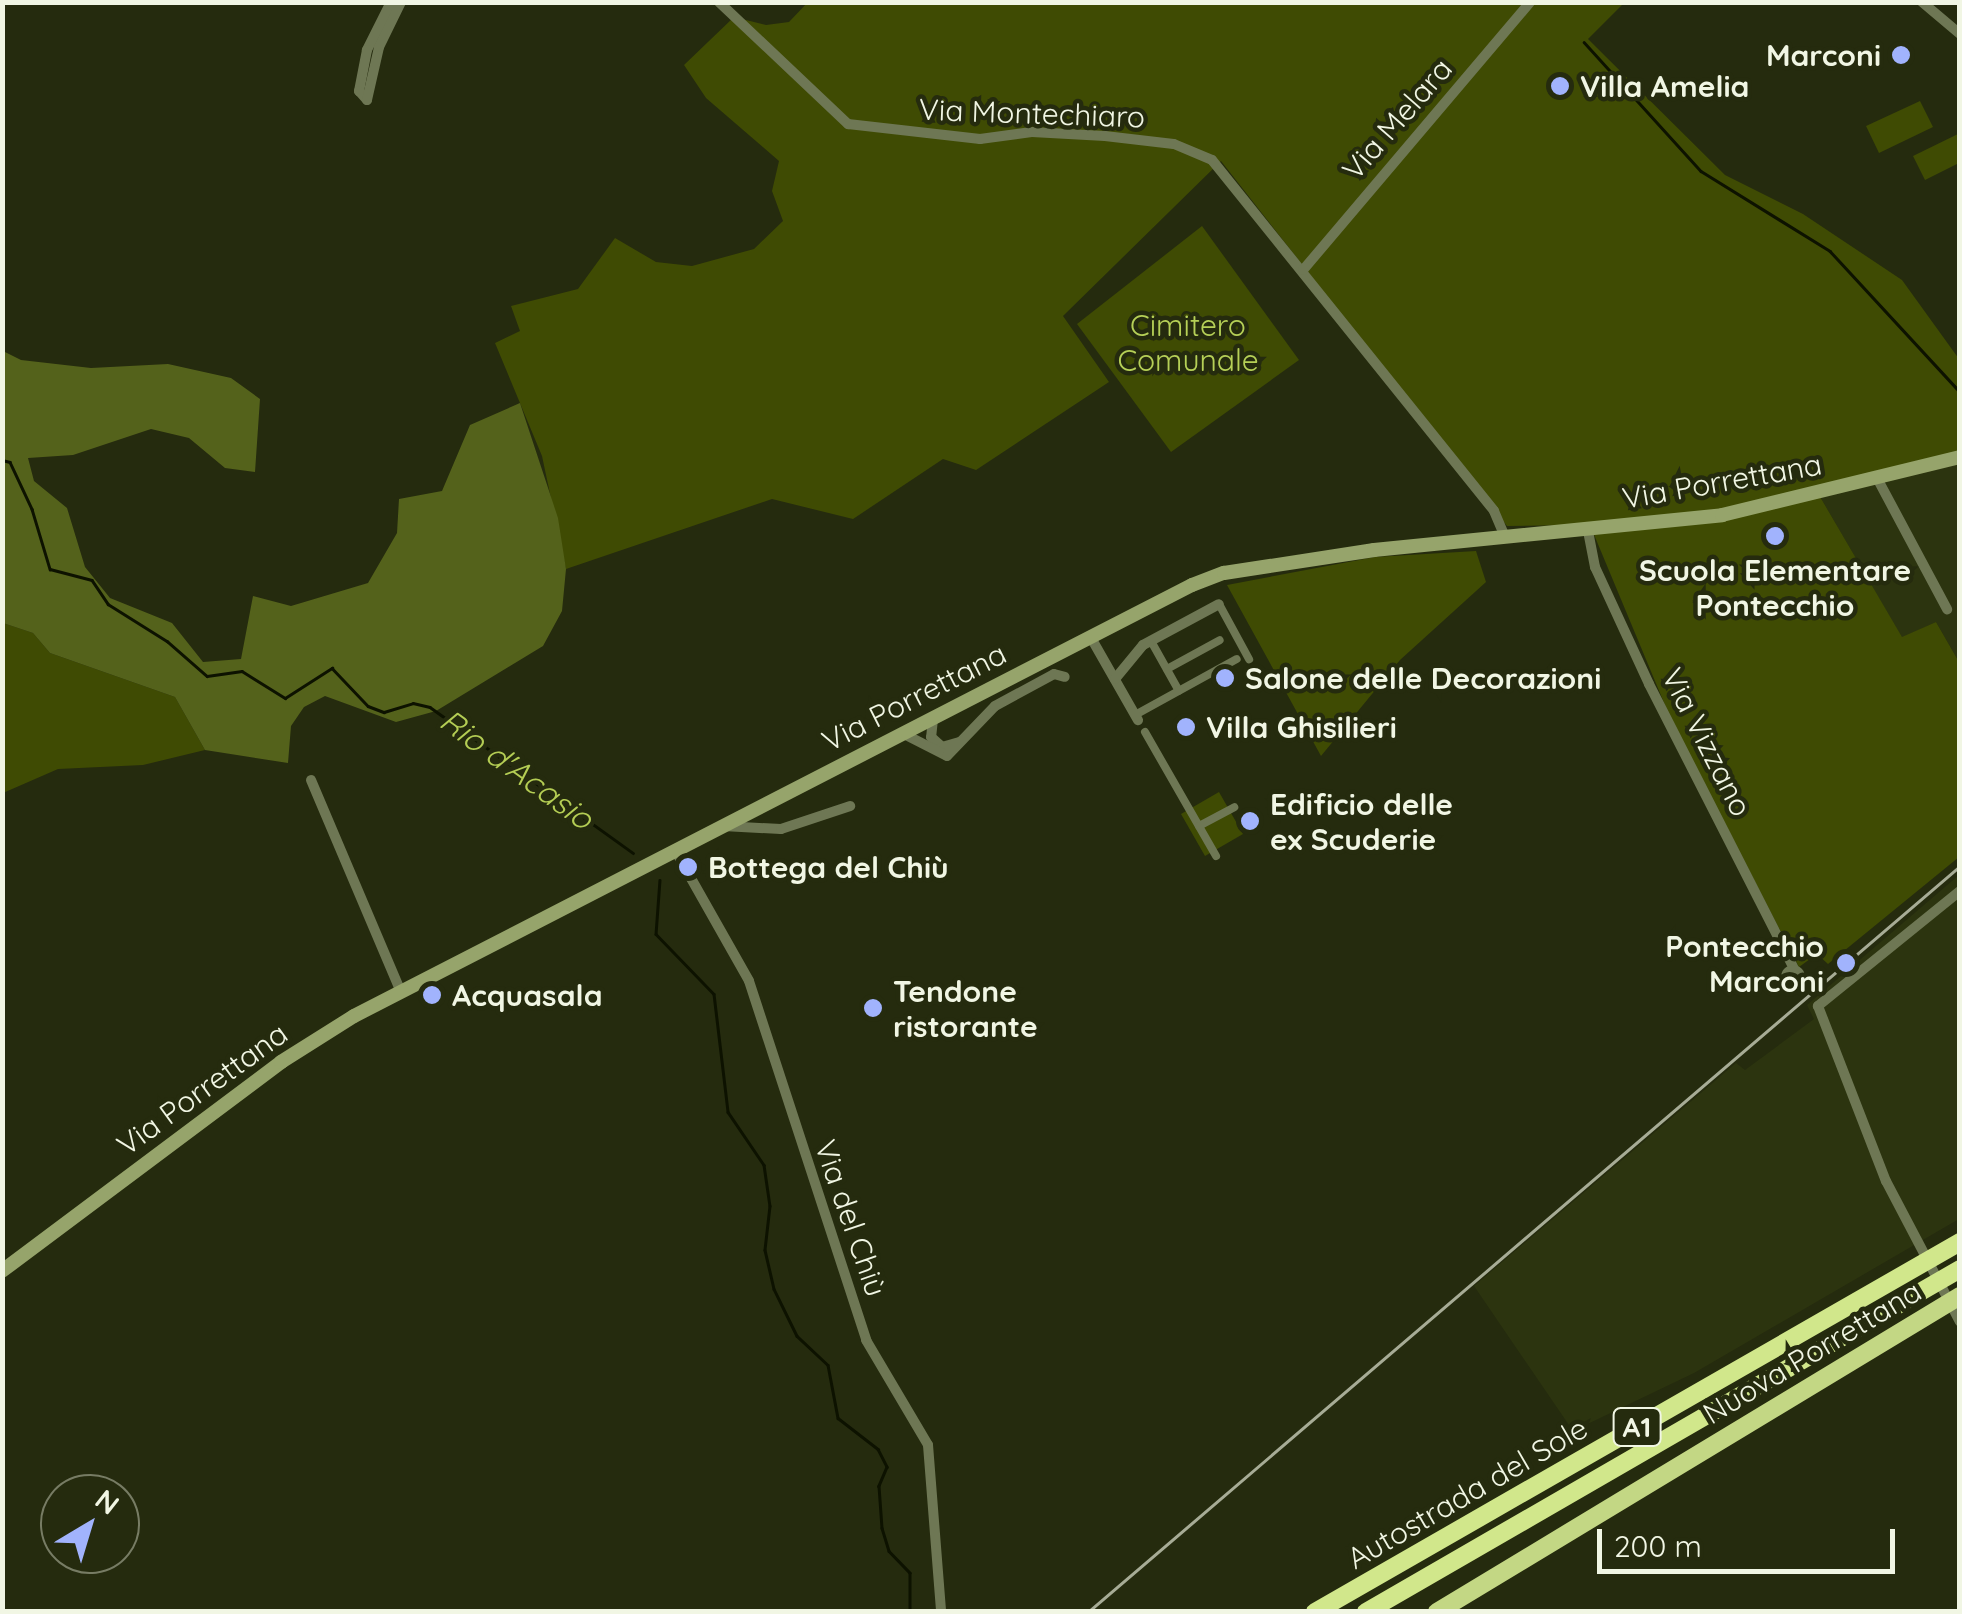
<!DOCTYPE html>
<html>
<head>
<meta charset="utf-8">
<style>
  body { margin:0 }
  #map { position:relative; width:1962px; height:1614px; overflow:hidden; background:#252b0e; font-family:Quicksand,sans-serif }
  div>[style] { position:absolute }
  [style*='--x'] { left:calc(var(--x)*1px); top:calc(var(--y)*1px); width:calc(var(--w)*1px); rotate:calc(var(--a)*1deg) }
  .built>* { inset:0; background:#2c340f }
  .green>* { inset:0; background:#3f4b03 }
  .forest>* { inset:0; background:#54621b }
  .stream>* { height:2.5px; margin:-1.25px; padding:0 1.25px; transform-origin:1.25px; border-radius:1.25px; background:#0d1200 }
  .pedestrian>* { height:8px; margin:-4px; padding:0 4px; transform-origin:4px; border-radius:4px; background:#6e7754 }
  .minor>* { height:10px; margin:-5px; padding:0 5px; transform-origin:5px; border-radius:5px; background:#6e7754 }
  .minor>.ring { margin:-5px; padding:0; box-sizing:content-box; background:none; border:10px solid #6e7754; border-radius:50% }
  .secondary>* { height:14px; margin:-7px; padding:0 7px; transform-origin:7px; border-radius:7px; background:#96a46b }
  .trunk>* { height:18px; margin:-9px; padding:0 9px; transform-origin:9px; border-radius:9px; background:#c3d784 }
  .motorway>* { height:18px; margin:-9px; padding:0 9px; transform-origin:9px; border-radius:9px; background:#d1e78b }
  .rail>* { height:2.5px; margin:-1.25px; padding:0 1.25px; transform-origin:1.25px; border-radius:1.25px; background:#a7ac96 }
  .dots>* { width:28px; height:28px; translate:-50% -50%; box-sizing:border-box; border:5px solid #252b0e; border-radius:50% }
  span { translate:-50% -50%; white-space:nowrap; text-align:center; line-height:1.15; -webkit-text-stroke:9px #252b0e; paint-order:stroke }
  .shield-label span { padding:2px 8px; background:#252b0e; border:2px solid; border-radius:8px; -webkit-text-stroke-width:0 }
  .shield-label { font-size:28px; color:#f1f6e4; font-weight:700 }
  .poi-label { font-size:30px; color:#f1f6e4; font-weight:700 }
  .right { translate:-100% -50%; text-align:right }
  .left { translate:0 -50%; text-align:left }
  .street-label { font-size:30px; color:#f1f6e4 }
  .park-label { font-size:30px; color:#b6d057 }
  .water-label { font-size:32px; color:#b4cd54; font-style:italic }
  .frame { position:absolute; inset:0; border:5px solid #f1f6e4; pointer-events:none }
  .north { position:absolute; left:40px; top:1474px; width:100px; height:100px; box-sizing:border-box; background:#252b0e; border:2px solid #777c64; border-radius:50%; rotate:38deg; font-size:28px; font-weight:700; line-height:40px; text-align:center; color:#f1f6e4 }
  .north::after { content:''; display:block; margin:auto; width:35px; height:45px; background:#a1b3fd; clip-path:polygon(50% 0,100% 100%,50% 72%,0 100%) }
  .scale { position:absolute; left:1597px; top:1529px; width:298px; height:45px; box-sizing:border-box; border:5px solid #f1f6e4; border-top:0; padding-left:12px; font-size:30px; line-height:35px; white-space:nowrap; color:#f1f6e4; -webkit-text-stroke:8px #252b0e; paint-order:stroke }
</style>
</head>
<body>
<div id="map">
  <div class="built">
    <i style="clip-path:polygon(1959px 463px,1959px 662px,1936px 622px,1902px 638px,1819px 495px)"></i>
    <i style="clip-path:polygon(1959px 875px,1959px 1219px,1694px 1373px,1573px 1431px,1474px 1286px,1736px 1063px,1745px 1070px,1814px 1019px,1807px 1005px)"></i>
  </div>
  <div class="green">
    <i style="clip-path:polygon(808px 2px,1624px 3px,1588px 39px,1725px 175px,1803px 214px,1902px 280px,1959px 359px,1959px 463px,1819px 495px,1902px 637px,1936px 622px,1959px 662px,1959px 857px,1828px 964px,1817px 954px,1799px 967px,1670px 717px,1590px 525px,1507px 526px,1221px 161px,1063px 316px,1109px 382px,976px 470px,943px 459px,853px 519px,772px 499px,566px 569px,542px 456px,495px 343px,520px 331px,511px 306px,578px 289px,615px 238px,656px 262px,692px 266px,754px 249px,783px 221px,772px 191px,779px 161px,706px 98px,684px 65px,734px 17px,766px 25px,789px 22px)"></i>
    <i style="clip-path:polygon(1920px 101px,1933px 127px,1879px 153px,1866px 126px)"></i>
    <i style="clip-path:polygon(1958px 134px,1959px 163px,1925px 180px,1913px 156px)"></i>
    <i style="clip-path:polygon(1202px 226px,1299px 360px,1171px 452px,1077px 324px)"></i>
    <i style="clip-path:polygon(1476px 551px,1486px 582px,1400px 660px,1321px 756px,1227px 585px,1375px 557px)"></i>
    <i style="clip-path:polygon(3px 623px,33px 633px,50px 653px,175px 697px,205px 750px,143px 765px,58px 769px,3px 793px)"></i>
    <i style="clip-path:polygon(1219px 792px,1243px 834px,1205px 856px,1181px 814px)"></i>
  </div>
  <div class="forest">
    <i style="clip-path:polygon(3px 351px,21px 360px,91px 368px,168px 364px,231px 378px,260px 399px,255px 472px,225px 468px,189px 438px,151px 429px,73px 455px,28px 458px,34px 481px,67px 508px,85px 567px,110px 598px,172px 623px,203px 662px,241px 659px,253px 596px,291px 606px,368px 583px,397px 533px,399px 499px,442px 491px,470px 425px,520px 403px,558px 518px,566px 569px,562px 611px,543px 646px,436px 711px,396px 722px,325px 696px,304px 707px,291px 726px,288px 763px,205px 750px,175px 697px,50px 653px,33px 633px,3px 623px)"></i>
  </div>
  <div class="stream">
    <i style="--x:1584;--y:42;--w:174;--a:47.8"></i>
    <i style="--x:1701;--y:171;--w:152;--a:31.8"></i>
    <i style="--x:1830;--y:251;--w:192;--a:47.3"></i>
    <i style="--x:2;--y:460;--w:8;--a:14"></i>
    <i style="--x:10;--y:462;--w:52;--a:64.9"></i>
    <i style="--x:32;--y:509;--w:63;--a:73.3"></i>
    <i style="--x:50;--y:569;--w:43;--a:14.7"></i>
    <i style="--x:92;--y:580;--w:29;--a:56"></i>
    <i style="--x:108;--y:604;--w:70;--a:32.1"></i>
    <i style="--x:167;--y:641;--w:53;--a:41.2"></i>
    <i style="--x:207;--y:676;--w:35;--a:-8"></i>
    <i style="--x:242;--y:671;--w:51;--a:32.1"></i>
    <i style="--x:285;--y:698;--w:56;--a:-32.6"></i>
    <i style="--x:332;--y:668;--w:52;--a:46.5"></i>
    <i style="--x:368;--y:706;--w:17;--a:21"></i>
    <i style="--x:384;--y:712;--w:30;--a:-17"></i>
    <i style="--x:413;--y:703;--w:17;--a:13"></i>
    <i style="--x:430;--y:707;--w:250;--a:35.7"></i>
    <i style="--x:660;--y:880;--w:54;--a:94.2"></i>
    <i style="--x:656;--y:934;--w:83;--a:46"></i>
    <i style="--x:714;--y:994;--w:119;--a:83.2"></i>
    <i style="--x:728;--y:1112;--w:64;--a:55.8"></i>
    <i style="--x:764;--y:1165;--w:41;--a:81.7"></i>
    <i style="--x:770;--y:1206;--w:44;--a:96.5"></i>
    <i style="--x:765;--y:1250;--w:40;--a:77"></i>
    <i style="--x:774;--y:1289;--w:52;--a:63.9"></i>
    <i style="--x:797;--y:1336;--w:42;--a:43.1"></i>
    <i style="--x:828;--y:1365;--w:54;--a:79.3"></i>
    <i style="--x:838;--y:1418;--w:51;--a:37.8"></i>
    <i style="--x:878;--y:1449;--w:20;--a:63"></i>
    <i style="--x:887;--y:1467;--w:21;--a:113"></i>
    <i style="--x:879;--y:1486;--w:42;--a:85.9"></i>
    <i style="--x:882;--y:1528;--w:24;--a:73"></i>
    <i style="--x:889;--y:1551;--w:30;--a:46"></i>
    <i style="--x:910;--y:1573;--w:39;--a:90"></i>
  </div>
  <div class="pedestrian">
    <i style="--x:1219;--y:604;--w:63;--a:61.4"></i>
    <i style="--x:1151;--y:641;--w:57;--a:60.8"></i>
    <i style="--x:1167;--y:669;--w:60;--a:-28.7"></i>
    <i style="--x:1135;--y:715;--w:116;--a:-28.8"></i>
    <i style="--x:1145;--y:732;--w:143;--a:60.2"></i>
    <i style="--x:1199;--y:826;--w:40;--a:-28"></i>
  </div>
  <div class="minor">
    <i style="--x:391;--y:2;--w:54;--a:116.6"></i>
    <i style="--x:367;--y:50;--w:42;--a:101"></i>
    <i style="--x:359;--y:91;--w:12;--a:48"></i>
    <i style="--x:367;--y:100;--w:54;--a:-77.2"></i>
    <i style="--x:379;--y:47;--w:50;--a:-63.9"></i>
    <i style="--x:719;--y:2;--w:178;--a:43.4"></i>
    <i style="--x:848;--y:124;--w:133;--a:6.5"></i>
    <i style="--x:980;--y:139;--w:52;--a:-7.7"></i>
    <i style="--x:1032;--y:132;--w:73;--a:3.1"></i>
    <i style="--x:1105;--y:136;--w:69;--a:6.6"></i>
    <i style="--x:1174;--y:144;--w:41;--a:22.8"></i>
    <i style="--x:1212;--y:160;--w:450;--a:51.2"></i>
    <i style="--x:1494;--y:511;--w:28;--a:67"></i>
    <i style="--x:1922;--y:2;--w:50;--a:40.1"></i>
    <i style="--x:1303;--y:270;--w:351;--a:-49.7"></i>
    <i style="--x:1877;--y:478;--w:149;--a:61.9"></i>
    <i style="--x:1588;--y:531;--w:37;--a:79"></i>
    <i style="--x:1595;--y:567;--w:129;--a:65.2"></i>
    <i style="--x:1649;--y:684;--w:322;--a:63"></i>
    <i style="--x:1090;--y:636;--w:97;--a:60.3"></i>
    <i style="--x:1115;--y:679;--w:44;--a:-50.5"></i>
    <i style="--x:1143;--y:645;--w:86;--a:-28.3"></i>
    <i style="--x:933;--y:719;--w:18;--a:96"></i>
    <i style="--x:931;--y:737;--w:15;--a:42"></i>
    <i style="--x:942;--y:747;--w:18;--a:-16"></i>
    <i style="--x:904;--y:734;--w:48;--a:27.1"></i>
    <i style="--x:947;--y:756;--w:69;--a:-46.2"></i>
    <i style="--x:995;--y:706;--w:67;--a:-28.5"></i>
    <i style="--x:1054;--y:674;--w:11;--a:15"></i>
    <i style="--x:311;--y:780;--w:230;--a:67"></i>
    <i style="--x:723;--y:826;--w:58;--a:3"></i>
    <i style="--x:781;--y:829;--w:73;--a:-18.4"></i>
    <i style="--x:675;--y:850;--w:150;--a:60.5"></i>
    <i style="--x:749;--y:981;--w:378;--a:71.9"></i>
    <i style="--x:866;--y:1340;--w:122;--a:59.4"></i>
    <i style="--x:928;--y:1445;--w:168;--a:85.5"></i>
    <i style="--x:1960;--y:891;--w:183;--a:141"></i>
    <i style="--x:1818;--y:1006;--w:188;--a:68.8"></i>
    <i style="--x:1886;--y:1181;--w:159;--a:62.3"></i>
    <i class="ring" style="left:1786px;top:970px;width:4px;height:4px"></i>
  </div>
  <div class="secondary">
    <i style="--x:2;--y:1271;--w:349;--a:-36.8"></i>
    <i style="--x:281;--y:1062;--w:86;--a:-32.2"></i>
    <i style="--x:354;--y:1016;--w:942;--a:-27.22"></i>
    <i style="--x:1192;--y:585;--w:34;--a:-21"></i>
    <i style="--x:1224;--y:573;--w:152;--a:-8.7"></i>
    <i style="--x:1374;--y:550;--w:350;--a:-5.7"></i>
    <i style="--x:1722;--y:515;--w:245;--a:-13.7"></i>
  </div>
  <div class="trunk">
    <i style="--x:1437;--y:1612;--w:611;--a:-31.14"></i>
  </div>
  <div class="motorway">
    <i style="--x:1315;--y:1612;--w:744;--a:-29.84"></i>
    <i style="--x:1366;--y:1612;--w:686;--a:-30"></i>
  </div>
  <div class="rail">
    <i style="--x:1088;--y:1612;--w:1148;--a:-40.55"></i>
  </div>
  <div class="dots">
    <i style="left:1901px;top:55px;background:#a1b3fd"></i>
    <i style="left:1560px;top:86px;background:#a1b3fd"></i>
    <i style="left:1775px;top:536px;background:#a1b3fd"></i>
    <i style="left:1225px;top:678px;background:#a1b3fd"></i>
    <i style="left:1186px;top:727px;background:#a1b3fd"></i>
    <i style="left:1250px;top:821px;background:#a1b3fd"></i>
    <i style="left:688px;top:867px;background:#a1b3fd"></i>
    <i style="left:1846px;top:963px;background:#a1b3fd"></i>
    <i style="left:432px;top:995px;background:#a1b3fd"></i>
    <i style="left:873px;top:1008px;background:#a1b3fd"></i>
  </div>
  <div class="shield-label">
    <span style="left:1637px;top:1427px">A1</span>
  </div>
  <div class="poi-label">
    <span class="right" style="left:1881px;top:55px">Marconi</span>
    <span class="left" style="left:1580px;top:86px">Villa Amelia</span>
    <span style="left:1775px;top:587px">Scuola Elementare<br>Pontecchio</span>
    <span class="left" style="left:1245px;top:678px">Salone delle Decorazioni</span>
    <span class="left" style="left:1206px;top:727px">Villa Ghisilieri</span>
    <span class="left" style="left:1270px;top:821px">Edificio delle<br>ex Scuderie</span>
    <span class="left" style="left:708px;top:867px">Bottega del Chiù</span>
    <span class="right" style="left:1824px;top:963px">Pontecchio<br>Marconi</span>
    <span class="left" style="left:893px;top:1008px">Tendone<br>ristorante</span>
    <span class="left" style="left:452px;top:995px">Acquasala</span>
  </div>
  <div class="street-label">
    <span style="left:1032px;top:113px;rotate:2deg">Via Montechiaro</span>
    <span style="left:1397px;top:119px;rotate:-49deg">Via Melara</span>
    <span style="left:1722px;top:481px;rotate:-10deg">Via Porrettana</span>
    <span style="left:914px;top:697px;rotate:-27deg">Via Porrettana</span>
    <span style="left:1707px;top:742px;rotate:63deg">Via Vizzano</span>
    <span style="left:202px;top:1089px;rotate:-36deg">Via Porrettana</span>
    <span style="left:851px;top:1218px;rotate:71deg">Via del Chiù</span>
    <span style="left:1812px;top:1352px;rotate:-31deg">Nuova Porrettana</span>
    <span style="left:1467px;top:1493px;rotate:-30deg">Autostrada del Sole</span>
  </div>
  <div class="park-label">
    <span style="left:1188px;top:342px">Cimitero<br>Comunale</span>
  </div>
  <div class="water-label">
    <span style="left:517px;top:769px;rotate:36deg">Rio d'Acasio</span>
  </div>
  <div class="frame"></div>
  <div class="north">N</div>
  <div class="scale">200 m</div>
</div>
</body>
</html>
